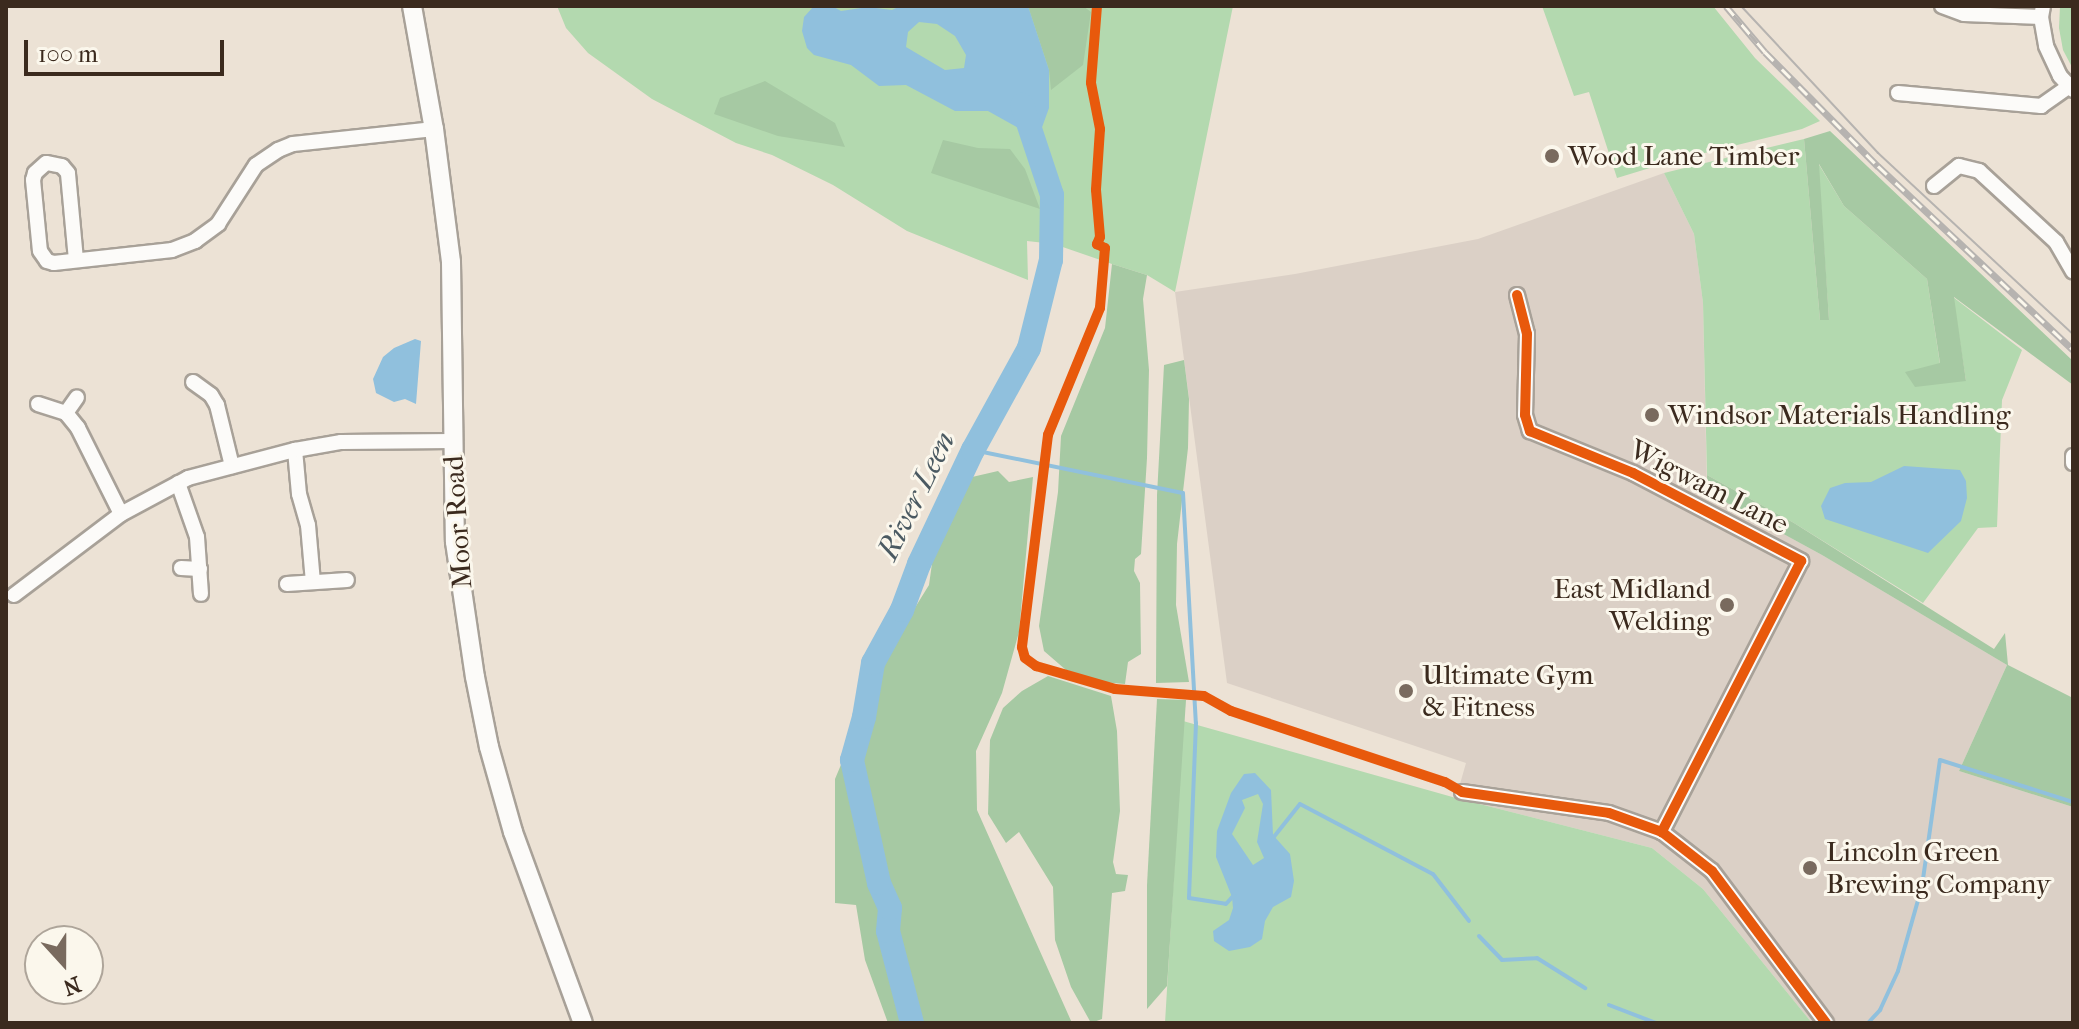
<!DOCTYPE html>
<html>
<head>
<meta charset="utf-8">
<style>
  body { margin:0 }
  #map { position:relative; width:2079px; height:1029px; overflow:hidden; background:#ece2d5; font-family:"IM FELL French Canon",serif }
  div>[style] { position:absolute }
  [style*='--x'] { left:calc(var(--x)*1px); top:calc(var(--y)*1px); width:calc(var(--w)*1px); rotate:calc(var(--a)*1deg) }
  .industrial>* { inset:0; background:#dbd0c6 }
  .green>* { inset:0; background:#b3d9af }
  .forest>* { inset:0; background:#a6c9a3 }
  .water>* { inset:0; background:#90c0dd }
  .stream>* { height:4px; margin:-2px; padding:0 2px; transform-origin:2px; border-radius:2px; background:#90c0dd }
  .river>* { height:24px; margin:-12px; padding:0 12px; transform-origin:12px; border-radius:12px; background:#90c0dd }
  .roads { filter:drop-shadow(2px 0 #a8a198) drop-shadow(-2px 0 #a8a198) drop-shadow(0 2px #a8a198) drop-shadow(0 -2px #a8a198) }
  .minor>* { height:14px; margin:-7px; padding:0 7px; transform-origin:7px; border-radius:7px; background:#fcfbf9 }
  .major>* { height:18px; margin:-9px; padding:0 9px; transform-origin:9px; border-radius:9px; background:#fcfbf9 }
  .tram>* { height:2px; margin:-1px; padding:0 1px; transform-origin:1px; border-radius:1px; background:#b6b3b0 }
  .rail>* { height:7px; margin-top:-3.5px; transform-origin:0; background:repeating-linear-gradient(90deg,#fbf7ec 0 12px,#b6b3b0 0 24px); box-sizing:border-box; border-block:2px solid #b6b3b0 }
  .cycleway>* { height:10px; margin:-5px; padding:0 5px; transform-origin:5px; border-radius:5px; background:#e8590c }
  .dots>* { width:22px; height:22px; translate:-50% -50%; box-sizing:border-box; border:4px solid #fbf7ec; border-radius:50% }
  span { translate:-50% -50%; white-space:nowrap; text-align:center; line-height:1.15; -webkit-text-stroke:6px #fbf7ec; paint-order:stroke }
  .poi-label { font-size:28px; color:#3b2a1e }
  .left { translate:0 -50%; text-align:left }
  .right { translate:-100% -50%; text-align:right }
  .street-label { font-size:28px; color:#3b2a1e }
  .water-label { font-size:30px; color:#4b5a62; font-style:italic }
  .frame { position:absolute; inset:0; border:8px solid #3b2a1e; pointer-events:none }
  .north { position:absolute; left:24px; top:925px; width:80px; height:80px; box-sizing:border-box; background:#fbf7ec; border:2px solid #aea59a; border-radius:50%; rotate:159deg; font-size:22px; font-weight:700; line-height:32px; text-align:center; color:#3b2a1e }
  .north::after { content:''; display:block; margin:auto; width:28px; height:36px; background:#796a5e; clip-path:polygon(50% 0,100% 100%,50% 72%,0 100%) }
  .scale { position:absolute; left:24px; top:40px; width:200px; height:36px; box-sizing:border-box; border:4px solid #3b2a1e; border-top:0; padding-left:10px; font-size:24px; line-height:28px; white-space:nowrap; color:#3b2a1e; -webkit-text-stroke:6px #fbf7ec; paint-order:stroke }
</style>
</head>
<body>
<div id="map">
  <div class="industrial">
    <i style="clip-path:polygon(1664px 173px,1694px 234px,1703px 303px,1707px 492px,1822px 555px,2007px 665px,1959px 771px,2073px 807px,2073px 1023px,1812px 1023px,1703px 889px,1652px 848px,1456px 798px,1466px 763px,1227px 683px,1175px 292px,1295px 274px,1478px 239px)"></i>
  </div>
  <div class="green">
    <i style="clip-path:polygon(557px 6px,1233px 6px,1175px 292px,1147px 275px,1112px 264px,1054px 244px,1027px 241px,1028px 280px,907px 231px,833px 185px,772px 155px,736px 143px,652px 99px,588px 53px,566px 28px)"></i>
    <i style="clip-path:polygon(1542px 6px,1713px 6px,1755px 58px,1820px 121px,1802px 129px,1676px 160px,1617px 178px,1589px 92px,1574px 96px)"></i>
    <i style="clip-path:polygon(2060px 6px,2073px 6px,2073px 69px,2063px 50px,2059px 28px)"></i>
    <i style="clip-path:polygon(1804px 139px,1820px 320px,1829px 320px,1818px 163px,1844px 206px,1927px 279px,1940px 364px,1966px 381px,1953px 297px,2022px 350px,2002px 400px,1997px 527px,1978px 528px,1923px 603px,1794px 523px,1707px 475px,1703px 303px,1694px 234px,1664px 173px)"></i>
    <i style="clip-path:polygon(1183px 721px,1456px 798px,1652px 848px,1703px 889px,1812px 1023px,1165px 1023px)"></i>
  </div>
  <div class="forest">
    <i style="clip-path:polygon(1028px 6px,1083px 6px,1091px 12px,1083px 65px,1051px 90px,1049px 70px)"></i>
    <i style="clip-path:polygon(765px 81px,835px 123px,845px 147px,778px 136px,714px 114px,720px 98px)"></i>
    <i style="clip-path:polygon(1830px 131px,2073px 361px,2073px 385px,1954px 297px,1966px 381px,1915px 387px,1905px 372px,1940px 363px,1927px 279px,1844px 206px,1819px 164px,1829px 320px,1820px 320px,1804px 139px)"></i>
    <i style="clip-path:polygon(943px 140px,978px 148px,1010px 149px,1025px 169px,1040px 209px,931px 173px)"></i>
    <i style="clip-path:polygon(1112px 264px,1147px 275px,1143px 299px,1149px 370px,1147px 458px,1141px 554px,1135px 559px,1134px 571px,1140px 583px,1141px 654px,1128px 662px,1125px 684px,1102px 682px,1066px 670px,1044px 651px,1039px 626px,1058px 492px,1061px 436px,1105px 328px)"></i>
    <i style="clip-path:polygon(1184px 360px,1189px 399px,1188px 448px,1177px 544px,1176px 605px,1189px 682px,1156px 683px,1157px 495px,1164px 365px)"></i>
    <i style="clip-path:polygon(998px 471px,1009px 482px,1033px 477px,1019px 632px,1002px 693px,976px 751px,977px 810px,1072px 1023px,888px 1023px,865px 960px,856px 905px,835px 903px,835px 779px,890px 648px,929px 585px,943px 485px,957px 501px,972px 477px)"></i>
    <i style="clip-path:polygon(1707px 475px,1794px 523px,1994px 649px,2005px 633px,2008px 665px,2073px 698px,2073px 807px,1959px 771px,2007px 665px,1822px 555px,1707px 492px)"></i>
    <i style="clip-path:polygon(1048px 676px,1111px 696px,1117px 731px,1120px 811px,1113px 862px,1116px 874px,1128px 875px,1125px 891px,1112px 893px,1102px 1019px,1091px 1023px,1071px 987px,1055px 940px,1053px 887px,1019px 832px,1006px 843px,988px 814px,990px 740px,1003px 708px,1022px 691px)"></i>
    <i style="clip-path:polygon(1157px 699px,1186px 700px,1167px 986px,1147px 1009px,1147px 885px)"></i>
  </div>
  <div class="water">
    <i style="clip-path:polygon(evenodd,814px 6px,832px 6px,841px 11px,868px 7px,892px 10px,900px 6px,1028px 6px,1049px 70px,1049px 108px,1040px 133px,1027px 137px,1022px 130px,988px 111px,955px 111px,906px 85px,879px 86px,851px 65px,814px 55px,807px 48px,802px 31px,804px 17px,814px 6px,919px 22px,937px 24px,955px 36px,966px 55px,964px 68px,945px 70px,906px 47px,908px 32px,919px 22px)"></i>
    <i style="clip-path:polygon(415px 339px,421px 341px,416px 404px,405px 399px,394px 402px,376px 393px,373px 379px,383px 357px,394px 348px)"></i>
    <i style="clip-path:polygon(1904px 466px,1960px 470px,1966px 481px,1967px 498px,1961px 521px,1928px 553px,1825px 519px,1821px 506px,1830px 488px,1845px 483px,1871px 482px)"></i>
    <i style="clip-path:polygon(evenodd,1255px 773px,1271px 790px,1273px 835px,1290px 854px,1294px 881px,1291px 897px,1273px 907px,1265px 921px,1262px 939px,1250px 947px,1229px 951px,1214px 941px,1213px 931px,1229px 920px,1233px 908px,1232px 897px,1216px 857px,1217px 831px,1231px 793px,1244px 774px,1255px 773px,1258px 794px,1263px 804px,1257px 842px,1264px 858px,1253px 865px,1232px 834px,1245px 808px,1242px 800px,1258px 794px)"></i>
  </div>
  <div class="stream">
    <i style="--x:973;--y:450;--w:214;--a:11.6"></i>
    <i style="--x:1183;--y:493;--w:230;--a:86.8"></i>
    <i style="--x:1196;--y:723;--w:175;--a:92.3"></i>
    <i style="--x:1189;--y:898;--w:37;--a:9"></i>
    <i style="--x:1226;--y:904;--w:12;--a:-48"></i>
    <i style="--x:1273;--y:838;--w:43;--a:-51.5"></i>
    <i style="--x:1300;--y:804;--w:150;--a:27.8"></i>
    <i style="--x:1433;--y:874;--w:59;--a:52.5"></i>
    <i style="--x:1479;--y:936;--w:33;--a:46"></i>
    <i style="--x:1502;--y:960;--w:35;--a:-3"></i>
    <i style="--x:1537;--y:958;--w:57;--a:32"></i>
    <i style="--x:1609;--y:1005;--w:50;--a:21"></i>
    <i style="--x:1868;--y:1023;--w:18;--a:-47"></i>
    <i style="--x:1880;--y:1010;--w:43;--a:-65.2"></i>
    <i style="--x:1898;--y:971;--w:88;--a:-74.2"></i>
    <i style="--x:1922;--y:886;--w:127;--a:-81.9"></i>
    <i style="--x:1940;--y:760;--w:139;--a:17.5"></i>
  </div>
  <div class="river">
    <i style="--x:912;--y:1023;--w:95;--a:-104.6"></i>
    <i style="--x:888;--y:931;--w:23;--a:-85"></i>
    <i style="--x:890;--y:908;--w:27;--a:-114"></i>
    <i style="--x:879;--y:883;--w:126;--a:-102.4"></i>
    <i style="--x:852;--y:760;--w:45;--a:-74.4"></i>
    <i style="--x:864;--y:717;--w:55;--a:-80.5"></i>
    <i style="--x:873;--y:663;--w:60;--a:-61.3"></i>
    <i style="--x:902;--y:610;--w:49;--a:-69.7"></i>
    <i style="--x:919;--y:564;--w:126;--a:-64.7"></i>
    <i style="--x:973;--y:450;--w:116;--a:-61.2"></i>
    <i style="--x:1029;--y:348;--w:91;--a:-76"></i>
    <i style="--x:1051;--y:260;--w:65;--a:-89.1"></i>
    <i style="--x:1052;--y:195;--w:95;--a:-108.4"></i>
  </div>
  <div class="roads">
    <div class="minor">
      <i style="--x:1942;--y:6;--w:23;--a:20"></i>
      <i style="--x:1964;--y:14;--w:77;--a:2.2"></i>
      <i style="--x:2043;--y:6;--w:11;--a:100"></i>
      <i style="--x:2041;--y:17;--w:29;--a:80"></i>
      <i style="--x:2046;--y:46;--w:33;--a:65"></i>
      <i style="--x:2060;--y:76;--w:19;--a:47"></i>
      <i style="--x:1898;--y:93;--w:144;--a:5.2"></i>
      <i style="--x:2041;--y:106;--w:33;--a:-35"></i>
      <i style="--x:1934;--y:186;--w:32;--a:-39"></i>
      <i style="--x:1959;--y:166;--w:21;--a:14"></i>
      <i style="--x:1979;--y:171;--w:105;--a:42.7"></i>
      <i style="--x:2056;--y:242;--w:34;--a:60"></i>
      <i style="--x:76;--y:260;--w:87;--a:-95.3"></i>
      <i style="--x:68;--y:173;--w:9;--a:-131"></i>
      <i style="--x:62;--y:166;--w:16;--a:-169"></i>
      <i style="--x:46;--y:163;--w:15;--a:138"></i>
      <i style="--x:35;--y:173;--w:7;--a:106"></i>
      <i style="--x:33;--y:180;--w:71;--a:84.4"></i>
      <i style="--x:40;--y:251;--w:12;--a:55"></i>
      <i style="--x:47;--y:261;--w:7;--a:16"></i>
      <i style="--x:54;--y:263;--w:119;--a:-6.3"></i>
      <i style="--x:172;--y:250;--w:25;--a:-21"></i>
      <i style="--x:195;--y:241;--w:29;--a:-36"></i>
      <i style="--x:218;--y:224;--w:70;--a:-57.2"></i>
      <i style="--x:256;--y:165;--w:27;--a:-34"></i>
      <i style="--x:278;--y:150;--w:16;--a:-22"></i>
      <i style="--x:293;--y:144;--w:142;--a:-6.1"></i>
      <i style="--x:1517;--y:295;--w:40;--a:75.6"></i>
      <i style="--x:1527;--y:334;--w:81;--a:91.4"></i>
      <i style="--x:1525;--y:415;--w:17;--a:73"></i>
      <i style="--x:1530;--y:431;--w:111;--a:22.2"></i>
      <i style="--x:1633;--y:473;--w:190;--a:27.6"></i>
      <i style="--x:1801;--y:561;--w:305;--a:117.2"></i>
      <i style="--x:193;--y:382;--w:22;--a:36"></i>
      <i style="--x:211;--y:395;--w:12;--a:59"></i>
      <i style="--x:217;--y:405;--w:63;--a:76.2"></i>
      <i style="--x:38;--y:404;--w:29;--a:18"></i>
      <i style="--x:66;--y:413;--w:19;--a:51"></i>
      <i style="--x:78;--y:428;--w:96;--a:63.4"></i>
      <i style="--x:66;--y:413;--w:19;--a:-55"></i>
      <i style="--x:295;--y:450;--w:44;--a:84.8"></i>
      <i style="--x:299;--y:494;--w:32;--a:74"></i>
      <i style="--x:308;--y:525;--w:57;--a:85"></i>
      <i style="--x:2073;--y:456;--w:7;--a:90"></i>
      <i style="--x:178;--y:483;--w:57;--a:70.6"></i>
      <i style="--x:197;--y:537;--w:57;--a:86"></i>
      <i style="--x:181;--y:568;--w:19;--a:3"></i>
      <i style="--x:287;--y:584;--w:60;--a:-3.8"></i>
      <i style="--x:14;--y:595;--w:134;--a:-37.1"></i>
      <i style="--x:121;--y:514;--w:76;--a:-28.2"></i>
      <i style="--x:188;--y:478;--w:111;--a:-14.7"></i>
      <i style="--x:295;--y:450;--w:47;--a:-9.9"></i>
      <i style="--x:341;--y:442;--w:111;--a:-0.5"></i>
      <i style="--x:1462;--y:792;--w:148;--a:8.1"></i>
      <i style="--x:1609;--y:813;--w:56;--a:19.7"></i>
      <i style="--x:1662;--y:832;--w:63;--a:38"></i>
      <i style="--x:1712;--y:871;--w:190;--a:53.1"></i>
    </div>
    <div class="major">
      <i style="--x:412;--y:6;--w:125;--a:79.9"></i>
      <i style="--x:434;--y:129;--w:134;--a:82.7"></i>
      <i style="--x:451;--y:262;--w:280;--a:89.2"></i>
      <i style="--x:455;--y:542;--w:136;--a:81.6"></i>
      <i style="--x:475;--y:677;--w:71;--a:78.7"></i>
      <i style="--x:489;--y:747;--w:88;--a:74.2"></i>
      <i style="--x:513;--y:832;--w:203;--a:69.9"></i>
    </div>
  </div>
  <div class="tram">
    <i style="--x:1741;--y:6;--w:201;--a:47"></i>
    <i style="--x:1878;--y:153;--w:266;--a:42.9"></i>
  </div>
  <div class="rail">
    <i style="--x:1726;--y:6;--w:60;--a:49.7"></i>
    <i style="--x:1765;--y:52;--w:161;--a:45.3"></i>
    <i style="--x:1878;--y:166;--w:268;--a:43.3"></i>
  </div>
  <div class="cycleway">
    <i style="--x:1097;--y:6;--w:77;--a:94.5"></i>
    <i style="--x:1091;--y:83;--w:47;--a:78.9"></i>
    <i style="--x:1100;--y:129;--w:61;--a:93.8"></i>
    <i style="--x:1096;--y:190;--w:47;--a:85.1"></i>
    <i style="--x:1100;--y:237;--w:8;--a:113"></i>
    <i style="--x:1097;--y:244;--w:9;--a:27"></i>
    <i style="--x:1105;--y:248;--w:60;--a:94.8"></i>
    <i style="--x:1100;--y:308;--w:137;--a:112.3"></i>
    <i style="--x:1048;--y:435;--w:214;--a:97"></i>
    <i style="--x:1022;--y:647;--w:11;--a:75"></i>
    <i style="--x:1025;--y:658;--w:14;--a:36"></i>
    <i style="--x:1036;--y:666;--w:82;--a:16.2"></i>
    <i style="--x:1115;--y:689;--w:89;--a:4.5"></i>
    <i style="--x:1204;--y:696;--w:31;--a:29"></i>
    <i style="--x:1231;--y:711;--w:225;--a:18.4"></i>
    <i style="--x:1445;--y:782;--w:20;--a:30"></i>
    <i style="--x:1462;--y:792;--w:148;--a:8.1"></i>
    <i style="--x:1609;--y:813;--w:56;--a:19.7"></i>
    <i style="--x:1662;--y:832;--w:63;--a:38"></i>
    <i style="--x:1712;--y:871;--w:190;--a:53.1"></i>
    <i style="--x:1517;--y:295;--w:40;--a:75.6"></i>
    <i style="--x:1527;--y:334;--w:81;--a:91.4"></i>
    <i style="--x:1525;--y:415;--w:17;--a:73"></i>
    <i style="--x:1530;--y:431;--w:111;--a:22.2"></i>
    <i style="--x:1633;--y:473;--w:190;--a:27.6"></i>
    <i style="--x:1801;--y:561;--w:305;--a:117.2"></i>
  </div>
  <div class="dots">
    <i style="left:1552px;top:156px;background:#796a5e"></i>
    <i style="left:1652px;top:415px;background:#796a5e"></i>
    <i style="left:1727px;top:605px;background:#796a5e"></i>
    <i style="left:1406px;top:691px;background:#796a5e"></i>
    <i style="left:1810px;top:868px;background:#796a5e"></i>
  </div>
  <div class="poi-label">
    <span class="left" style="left:1568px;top:156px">Wood Lane Timber</span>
    <span class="left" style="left:1668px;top:415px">Windsor Materials Handling</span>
    <span class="right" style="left:1711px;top:605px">East Midland<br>Welding</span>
    <span class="left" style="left:1422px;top:691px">Ultimate Gym<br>&amp; Fitness</span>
    <span class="left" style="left:1826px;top:868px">Lincoln Green<br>Brewing Company</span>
  </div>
  <div class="street-label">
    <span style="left:1709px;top:487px;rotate:27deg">Wigwam Lane</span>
    <span style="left:458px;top:522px;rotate:-94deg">Moor Road</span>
  </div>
  <div class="water-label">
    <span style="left:917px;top:496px;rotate:-64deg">River Leen</span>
  </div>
  <div class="frame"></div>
  <div class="north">N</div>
  <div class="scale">100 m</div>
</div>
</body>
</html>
